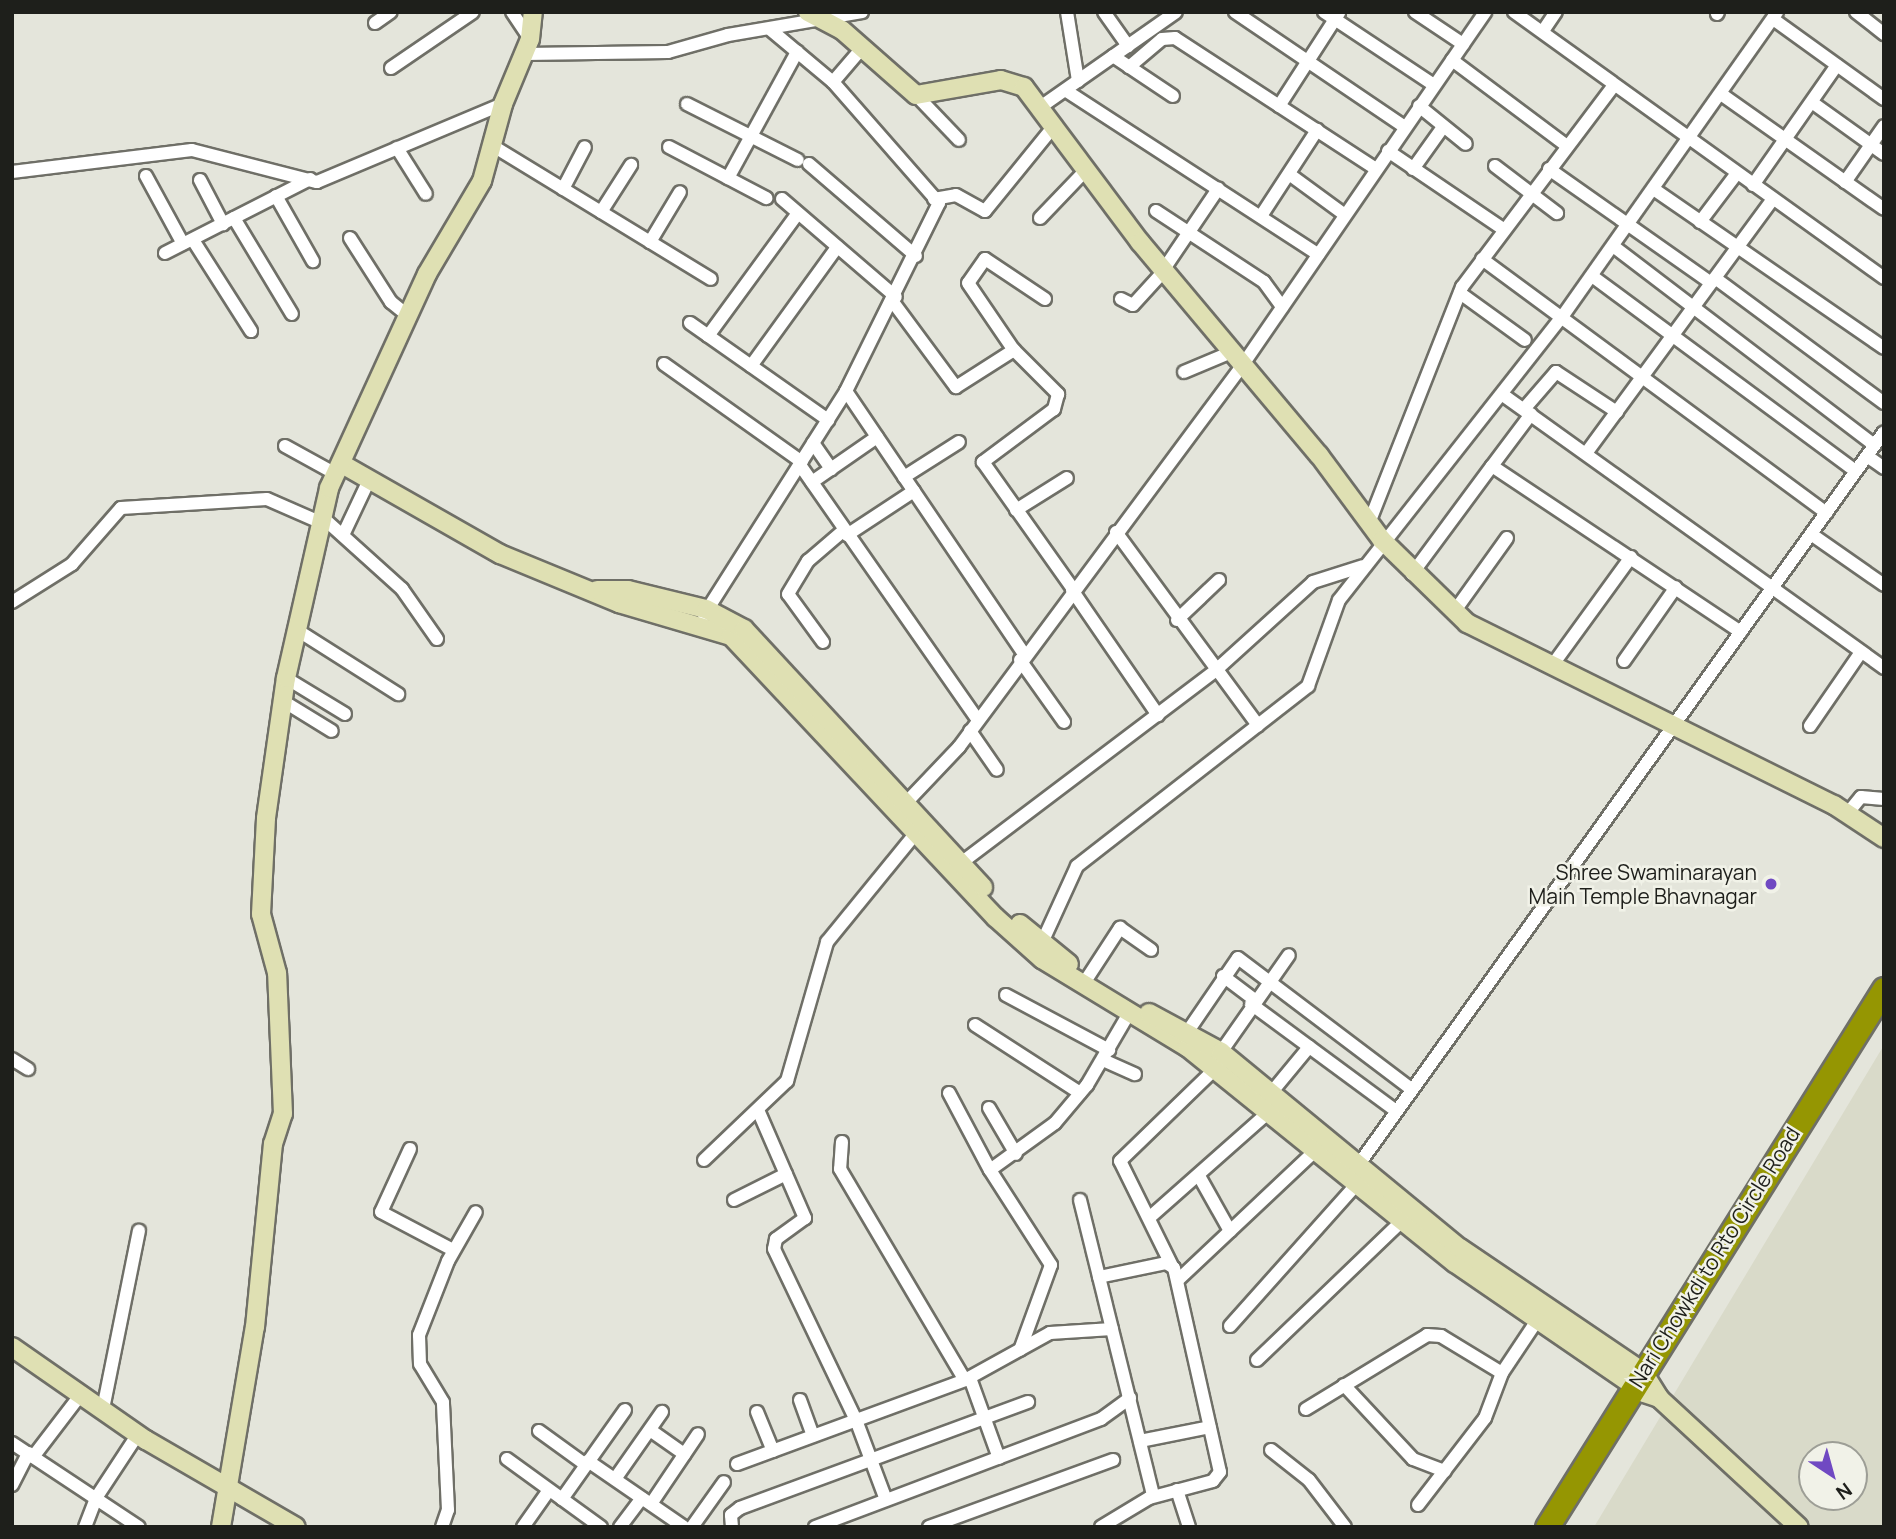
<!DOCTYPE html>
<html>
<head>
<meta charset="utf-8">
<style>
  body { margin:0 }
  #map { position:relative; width:1896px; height:1539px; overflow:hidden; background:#e4e5db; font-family:Manrope,sans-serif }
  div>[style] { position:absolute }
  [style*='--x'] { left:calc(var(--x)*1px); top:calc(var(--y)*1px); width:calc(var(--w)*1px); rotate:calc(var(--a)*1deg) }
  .built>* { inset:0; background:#d9dac9 }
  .roads { filter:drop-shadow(2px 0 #6f6f67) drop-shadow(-2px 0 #6f6f67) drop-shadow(0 2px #6f6f67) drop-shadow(0 -2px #6f6f67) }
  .street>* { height:12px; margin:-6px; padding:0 6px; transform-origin:6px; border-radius:6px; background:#fff }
  .secondary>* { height:18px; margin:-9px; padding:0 9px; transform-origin:9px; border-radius:9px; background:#dfe0b3 }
  .highway>* { height:23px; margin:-11.5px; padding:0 11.5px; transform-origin:11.5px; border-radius:11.5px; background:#959602 }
  .dots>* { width:19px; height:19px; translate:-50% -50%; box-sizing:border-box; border:4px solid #f1f2e8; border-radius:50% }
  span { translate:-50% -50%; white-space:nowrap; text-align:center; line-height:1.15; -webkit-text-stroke:5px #f1f2e8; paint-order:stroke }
  .poi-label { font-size:21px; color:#1e1f1b }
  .right { translate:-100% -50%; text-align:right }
  .street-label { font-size:21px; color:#1e1f1b }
  .frame { position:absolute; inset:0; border:14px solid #1e1f1b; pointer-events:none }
  .north { position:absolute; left:1798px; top:1441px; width:70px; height:70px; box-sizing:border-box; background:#f1f2e8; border:2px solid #9d9e96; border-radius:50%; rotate:144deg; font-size:19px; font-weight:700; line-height:28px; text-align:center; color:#1e1f1b }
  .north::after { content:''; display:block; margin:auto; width:24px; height:32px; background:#7049c2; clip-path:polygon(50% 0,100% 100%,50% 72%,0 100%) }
</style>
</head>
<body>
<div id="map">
  <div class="built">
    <i style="clip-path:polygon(evenodd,1884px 1045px,1884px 1527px,1594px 1527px,1884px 1045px,1812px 1455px,1854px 1455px,1854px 1497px,1812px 1497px,1812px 1455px)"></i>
  </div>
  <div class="roads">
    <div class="street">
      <i style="--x:512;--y:12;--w:32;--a:56"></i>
      <i style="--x:1067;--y:12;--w:70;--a:80.9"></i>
      <i style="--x:1104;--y:12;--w:42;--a:54.8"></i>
      <i style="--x:1235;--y:12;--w:205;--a:34.1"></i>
      <i style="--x:1324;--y:12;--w:132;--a:33.6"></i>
      <i style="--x:1415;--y:12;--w:58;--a:33.7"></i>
      <i style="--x:1514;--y:12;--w:456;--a:35.7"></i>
      <i style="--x:1856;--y:12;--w:36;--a:38"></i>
      <i style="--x:1717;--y:14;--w:2;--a:-63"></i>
      <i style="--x:1773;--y:19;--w:137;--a:35.8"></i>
      <i style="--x:375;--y:23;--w:19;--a:-35"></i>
      <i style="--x:1543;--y:31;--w:23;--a:-56"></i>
      <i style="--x:525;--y:54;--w:143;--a:-0.8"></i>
      <i style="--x:668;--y:52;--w:62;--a:-15.8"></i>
      <i style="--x:728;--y:35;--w:136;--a:-9.7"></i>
      <i style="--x:1113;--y:56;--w:72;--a:33.7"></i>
      <i style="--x:1452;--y:60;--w:144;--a:36.8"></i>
      <i style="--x:1129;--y:67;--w:43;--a:-40.3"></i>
      <i style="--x:1162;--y:39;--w:13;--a:-4"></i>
      <i style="--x:1175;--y:38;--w:240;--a:33.1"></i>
      <i style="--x:391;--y:68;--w:99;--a:-34.3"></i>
      <i style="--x:833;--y:82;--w:45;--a:-49.5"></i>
      <i style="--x:1065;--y:90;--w:302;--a:33"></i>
      <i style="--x:1721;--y:94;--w:199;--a:35.2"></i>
      <i style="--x:916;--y:95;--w:62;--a:46.3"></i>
      <i style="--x:1813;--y:103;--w:87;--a:35.7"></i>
      <i style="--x:687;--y:104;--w:124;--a:26.8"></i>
      <i style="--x:1279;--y:106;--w:111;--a:-57.2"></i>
      <i style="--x:1419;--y:106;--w:60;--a:39"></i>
      <i style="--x:1039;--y:108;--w:167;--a:-35"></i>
      <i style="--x:493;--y:146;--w:255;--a:31.4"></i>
      <i style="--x:669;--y:147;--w:110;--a:27.7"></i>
      <i style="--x:397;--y:148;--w:54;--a:57.8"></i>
      <i style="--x:1388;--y:151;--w:139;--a:34.1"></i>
      <i style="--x:809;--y:164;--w:141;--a:40.7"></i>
      <i style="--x:1495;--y:166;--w:78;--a:37.2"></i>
      <i style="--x:1413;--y:169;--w:52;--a:-54.5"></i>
      <i style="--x:1549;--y:169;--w:198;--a:35.1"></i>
      <i style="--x:12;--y:172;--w:181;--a:-7"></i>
      <i style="--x:192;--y:150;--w:129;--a:14.4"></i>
      <i style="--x:317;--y:182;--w:202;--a:-22.8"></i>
      <i style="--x:1289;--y:174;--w:69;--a:36.2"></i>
      <i style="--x:146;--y:176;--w:77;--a:61.4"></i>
      <i style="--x:728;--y:178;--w:144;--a:-61.3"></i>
      <i style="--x:200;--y:180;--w:50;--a:62.4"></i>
      <i style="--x:1845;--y:182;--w:68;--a:-55.1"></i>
      <i style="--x:1753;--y:185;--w:146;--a:-55"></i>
      <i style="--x:563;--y:189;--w:47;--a:-62.4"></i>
      <i style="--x:1655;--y:190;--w:278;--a:34.6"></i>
      <i style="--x:276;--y:196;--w:75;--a:60.4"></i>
      <i style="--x:782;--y:199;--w:150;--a:40.7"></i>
      <i style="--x:934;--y:199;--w:22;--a:-10"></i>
      <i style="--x:956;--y:195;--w:33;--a:29"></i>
      <i style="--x:985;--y:211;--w:111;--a:-50.9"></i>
      <i style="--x:1156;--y:211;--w:129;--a:33.3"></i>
      <i style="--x:1264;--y:282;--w:31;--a:54"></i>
      <i style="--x:601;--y:212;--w:56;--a:-57.4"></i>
      <i style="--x:1261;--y:216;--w:103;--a:-56.9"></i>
      <i style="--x:234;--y:218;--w:112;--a:58.9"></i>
      <i style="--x:1040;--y:218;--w:68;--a:-46.2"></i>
      <i style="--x:1700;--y:222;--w:61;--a:-52.9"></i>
      <i style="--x:350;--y:238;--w:76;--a:57.4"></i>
      <i style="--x:391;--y:302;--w:22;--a:39"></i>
      <i style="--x:193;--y:240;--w:108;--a:57.5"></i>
      <i style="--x:650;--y:242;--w:58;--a:-59"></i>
      <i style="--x:1613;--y:246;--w:328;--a:37.3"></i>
      <i style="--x:165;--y:253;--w:163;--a:-27"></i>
      <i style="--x:1482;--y:259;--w:428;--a:36.4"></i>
      <i style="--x:1164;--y:269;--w:97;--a:-56"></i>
      <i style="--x:1592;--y:276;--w:328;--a:36.5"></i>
      <i style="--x:1715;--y:278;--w:210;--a:36.5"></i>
      <i style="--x:1460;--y:293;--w:80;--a:35.9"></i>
      <i style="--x:1045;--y:299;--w:72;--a:-146.3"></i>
      <i style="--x:985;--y:259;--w:29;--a:125"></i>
      <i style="--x:968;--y:283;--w:80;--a:55.7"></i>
      <i style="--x:1013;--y:349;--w:64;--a:45"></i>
      <i style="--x:1058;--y:394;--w:16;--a:105"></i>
      <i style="--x:1054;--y:409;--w:89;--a:143.3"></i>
      <i style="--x:983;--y:462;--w:156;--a:54.7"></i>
      <i style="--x:1121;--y:299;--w:13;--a:27"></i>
      <i style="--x:1133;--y:305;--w:47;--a:-47.6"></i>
      <i style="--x:893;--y:302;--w:106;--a:53.5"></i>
      <i style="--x:956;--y:387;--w:69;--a:-32.5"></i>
      <i style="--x:690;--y:323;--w:169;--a:35.1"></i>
      <i style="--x:708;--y:336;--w:152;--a:-53.8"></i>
      <i style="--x:664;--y:364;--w:169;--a:35.4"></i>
      <i style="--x:751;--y:366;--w:147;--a:-54.1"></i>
      <i style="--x:1184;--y:372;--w:54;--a:-22.8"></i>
      <i style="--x:846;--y:391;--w:318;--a:55.9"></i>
      <i style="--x:1503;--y:395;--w:469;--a:35.6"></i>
      <i style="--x:1524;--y:409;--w:49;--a:-49.1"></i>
      <i style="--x:1556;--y:372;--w:73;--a:33.3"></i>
      <i style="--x:813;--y:443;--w:32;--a:55"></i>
      <i style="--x:285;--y:446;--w:58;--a:28.8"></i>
      <i style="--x:1587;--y:452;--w:314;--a:-53.7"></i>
      <i style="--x:1867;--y:456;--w:21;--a:35"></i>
      <i style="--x:800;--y:465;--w:311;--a:55.1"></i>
      <i style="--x:1492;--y:466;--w:65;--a:-53.1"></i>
      <i style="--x:904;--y:477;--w:65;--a:-32.5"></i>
      <i style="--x:812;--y:482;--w:79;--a:-34.7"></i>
      <i style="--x:1016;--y:510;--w:60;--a:-32.1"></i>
      <i style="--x:321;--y:516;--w:109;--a:42"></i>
      <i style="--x:402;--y:589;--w:61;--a:55"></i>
      <i style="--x:1369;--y:523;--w:254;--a:-68.5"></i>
      <i style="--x:1462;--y:287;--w:253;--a:-53"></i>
      <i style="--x:1116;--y:532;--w:240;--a:53.7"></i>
      <i style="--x:344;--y:533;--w:59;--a:-64.7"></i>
      <i style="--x:1811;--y:534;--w:89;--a:34.9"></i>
      <i style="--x:847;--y:535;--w:80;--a:-33.3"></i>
      <i style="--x:1412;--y:574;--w:134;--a:-53.5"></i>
      <i style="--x:1492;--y:466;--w:299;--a:33.7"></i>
      <i style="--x:1072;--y:590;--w:152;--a:55.5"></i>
      <i style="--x:12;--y:602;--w:71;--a:-32.3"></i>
      <i style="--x:72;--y:564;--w:74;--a:-48.8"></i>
      <i style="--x:121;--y:508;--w:146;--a:-3.5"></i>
      <i style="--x:267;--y:499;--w:58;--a:23.5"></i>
      <i style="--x:1454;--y:612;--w:91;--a:-54.4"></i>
      <i style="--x:704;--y:615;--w:265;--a:-57.6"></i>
      <i style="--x:846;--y:391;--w:210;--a:-63.7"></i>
      <i style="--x:939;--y:203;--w:161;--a:-131.2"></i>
      <i style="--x:833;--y:82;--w:80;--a:-140.1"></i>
      <i style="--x:1177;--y:620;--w:58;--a:-43.6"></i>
      <i style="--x:297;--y:630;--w:120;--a:32.4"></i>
      <i style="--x:823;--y:642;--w:59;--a:-126.1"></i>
      <i style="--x:788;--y:594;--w:39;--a:-59"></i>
      <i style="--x:808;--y:561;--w:48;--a:-40.7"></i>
      <i style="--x:1020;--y:660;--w:76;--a:54.6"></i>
      <i style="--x:1624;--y:661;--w:90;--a:-54.9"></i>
      <i style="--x:1554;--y:663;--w:131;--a:-54"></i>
      <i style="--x:286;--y:678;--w:69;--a:31.4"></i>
      <i style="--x:283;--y:701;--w:57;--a:31.5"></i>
      <i style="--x:1810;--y:726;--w:90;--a:-55.4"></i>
      <i style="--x:970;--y:731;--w:47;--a:55.3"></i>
      <i style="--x:902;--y:807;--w:83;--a:-46.5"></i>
      <i style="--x:959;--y:747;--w:478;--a:-53.4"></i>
      <i style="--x:1244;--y:363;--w:426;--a:-55.5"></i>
      <i style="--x:1847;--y:814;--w:22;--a:-51"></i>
      <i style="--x:1861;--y:797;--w:23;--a:5"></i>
      <i style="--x:961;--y:863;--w:318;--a:-37.1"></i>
      <i style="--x:1215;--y:671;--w:132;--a:-42.2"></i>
      <i style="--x:1313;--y:582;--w:52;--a:-17.7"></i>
      <i style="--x:1040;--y:947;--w:89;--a:-65.4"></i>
      <i style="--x:1077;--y:866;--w:293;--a:-37.9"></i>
      <i style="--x:1308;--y:686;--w:91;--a:-70.2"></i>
      <i style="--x:1339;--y:600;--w:360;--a:-51.8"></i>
      <i style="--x:1562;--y:317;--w:373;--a:-54.8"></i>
      <i style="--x:1223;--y:976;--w:39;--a:37"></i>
      <i style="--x:1088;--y:977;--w:59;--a:-56.9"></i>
      <i style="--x:1120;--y:928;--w:38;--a:35"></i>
      <i style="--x:1006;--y:995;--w:117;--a:28.1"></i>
      <i style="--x:1251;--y:1004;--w:179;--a:36.4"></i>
      <i style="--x:975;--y:1025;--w:125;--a:32.9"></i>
      <i style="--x:1188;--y:1031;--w:88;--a:-55.6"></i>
      <i style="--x:1238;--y:958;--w:216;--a:37.1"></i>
      <i style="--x:1221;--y:1052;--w:118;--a:-55"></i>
      <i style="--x:12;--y:1059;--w:19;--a:32"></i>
      <i style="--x:1103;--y:1060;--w:35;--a:24"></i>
      <i style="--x:949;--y:1093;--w:87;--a:62"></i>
      <i style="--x:990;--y:1170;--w:113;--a:57.3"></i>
      <i style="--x:1051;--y:1265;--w:90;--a:110"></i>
      <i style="--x:1271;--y:1093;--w:60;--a:-50.4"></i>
      <i style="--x:989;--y:1108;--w:53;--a:59.6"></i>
      <i style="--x:758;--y:1110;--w:118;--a:66.5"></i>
      <i style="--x:805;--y:1218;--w:36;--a:144"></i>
      <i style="--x:776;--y:1239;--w:10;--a:101"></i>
      <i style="--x:774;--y:1249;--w:190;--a:64.4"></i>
      <i style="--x:856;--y:1420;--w:85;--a:69.4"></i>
      <i style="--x:842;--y:1142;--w:27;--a:94"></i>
      <i style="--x:840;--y:1169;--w:245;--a:59.4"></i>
      <i style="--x:410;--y:1149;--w:69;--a:114.7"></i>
      <i style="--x:381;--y:1212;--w:81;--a:27.8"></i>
      <i style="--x:704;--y:1160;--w:115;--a:-43.6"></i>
      <i style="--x:787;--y:1081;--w:145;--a:-73.9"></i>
      <i style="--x:827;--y:942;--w:141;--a:-50.8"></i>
      <i style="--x:990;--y:1170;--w:80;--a:-35.9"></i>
      <i style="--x:1055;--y:1123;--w:50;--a:-49.9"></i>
      <i style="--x:1087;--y:1085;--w:83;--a:-59.7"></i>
      <i style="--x:1354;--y:1171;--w:909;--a:-54.35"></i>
      <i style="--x:1199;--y:1176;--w:63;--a:60.6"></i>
      <i style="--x:734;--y:1200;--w:58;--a:-26.6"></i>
      <i style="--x:1080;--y:1200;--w:305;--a:76.1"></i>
      <i style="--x:1149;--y:1218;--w:160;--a:-41.5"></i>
      <i style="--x:1172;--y:1266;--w:117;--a:-116.3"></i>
      <i style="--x:1120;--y:1161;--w:138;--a:-44.1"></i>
      <i style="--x:1099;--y:1277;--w:68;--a:-11.8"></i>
      <i style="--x:1166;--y:1263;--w:9;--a:32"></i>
      <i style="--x:1174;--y:1268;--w:209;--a:77.3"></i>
      <i style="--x:1220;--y:1472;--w:11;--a:128"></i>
      <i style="--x:1213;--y:1481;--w:66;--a:165.1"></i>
      <i style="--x:1149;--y:1498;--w:56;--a:148.9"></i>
      <i style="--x:1178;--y:1280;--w:188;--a:-43.3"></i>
      <i style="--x:1230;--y:1326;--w:191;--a:-48.2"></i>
      <i style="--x:1257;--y:1360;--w:202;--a:-43.8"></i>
      <i style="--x:970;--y:1378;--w:85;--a:70.1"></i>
      <i style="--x:1344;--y:1385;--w:101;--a:47"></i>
      <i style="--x:1413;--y:1459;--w:34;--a:21"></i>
      <i style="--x:800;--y:1400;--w:38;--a:70"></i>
      <i style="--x:103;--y:1409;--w:182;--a:-78.6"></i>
      <i style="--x:1306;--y:1409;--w:142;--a:-31.4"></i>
      <i style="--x:1427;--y:1335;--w:14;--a:4"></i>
      <i style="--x:1441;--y:1336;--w:71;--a:31.2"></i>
      <i style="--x:757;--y:1412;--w:42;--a:67.7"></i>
      <i style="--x:650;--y:1430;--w:42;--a:35.2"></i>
      <i style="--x:539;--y:1431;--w:58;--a:35.9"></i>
      <i style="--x:1140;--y:1441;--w:71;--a:-11.3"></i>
      <i style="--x:12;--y:1443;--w:152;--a:33.5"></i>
      <i style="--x:1271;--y:1450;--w:48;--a:38.3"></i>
      <i style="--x:1309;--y:1480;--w:59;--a:52.5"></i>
      <i style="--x:33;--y:1457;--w:81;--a:-52.6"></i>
      <i style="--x:507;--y:1459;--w:116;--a:35.9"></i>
      <i style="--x:588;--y:1461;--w:116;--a:34.5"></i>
      <i style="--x:737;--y:1464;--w:243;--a:-20.2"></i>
      <i style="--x:965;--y:1380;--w:97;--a:-28.9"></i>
      <i style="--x:1050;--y:1333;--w:62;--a:-3.7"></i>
      <i style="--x:615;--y:1479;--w:82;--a:-55"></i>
      <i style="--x:12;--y:1485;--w:36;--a:-63"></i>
      <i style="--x:1177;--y:1490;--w:39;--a:72"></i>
      <i style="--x:562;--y:1499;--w:109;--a:-54.7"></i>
      <i style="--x:651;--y:1504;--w:84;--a:-56.1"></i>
      <i style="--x:1418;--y:1505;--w:110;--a:-52.4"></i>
      <i style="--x:1485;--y:1418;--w:48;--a:-69.3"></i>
      <i style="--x:1502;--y:1373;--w:72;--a:-56.3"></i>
      <i style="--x:85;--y:1527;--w:31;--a:-69"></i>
      <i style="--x:96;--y:1498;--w:77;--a:-56.7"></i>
      <i style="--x:442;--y:1527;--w:18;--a:-71"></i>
      <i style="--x:448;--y:1510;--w:108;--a:-92.7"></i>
      <i style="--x:443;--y:1402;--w:44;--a:-121.2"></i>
      <i style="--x:420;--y:1364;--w:29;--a:-92"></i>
      <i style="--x:419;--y:1335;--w:79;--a:-68.6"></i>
      <i style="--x:448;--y:1261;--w:56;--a:-60.3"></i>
      <i style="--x:523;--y:1527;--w:45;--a:-54.9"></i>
      <i style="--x:620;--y:1527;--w:36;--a:-53"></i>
      <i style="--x:692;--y:1527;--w:55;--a:-54.6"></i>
      <i style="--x:732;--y:1527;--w:12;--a:-95"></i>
      <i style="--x:731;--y:1515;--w:11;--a:-38"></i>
      <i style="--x:740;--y:1508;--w:307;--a:-20.2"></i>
      <i style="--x:815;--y:1527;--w:306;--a:-20.7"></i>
      <i style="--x:1101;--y:1419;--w:36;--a:-36"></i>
      <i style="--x:929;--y:1527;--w:196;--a:-20"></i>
    </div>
    <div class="secondary">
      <i style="--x:808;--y:12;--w:38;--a:28"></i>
      <i style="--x:842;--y:30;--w:98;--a:41.3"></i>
      <i style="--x:916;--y:95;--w:86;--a:-10"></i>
      <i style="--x:1001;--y:80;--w:24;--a:17"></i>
      <i style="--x:1024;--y:87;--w:194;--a:53.2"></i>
      <i style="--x:1140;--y:242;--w:278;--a:50"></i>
      <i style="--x:1319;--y:455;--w:106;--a:53.5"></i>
      <i style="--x:1382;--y:540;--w:119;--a:44.3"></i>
      <i style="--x:1467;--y:623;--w:410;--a:26.4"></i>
      <i style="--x:1834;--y:805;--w:60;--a:33.4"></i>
      <i style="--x:342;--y:464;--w:182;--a:29.7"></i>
      <i style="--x:500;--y:554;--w:129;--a:22.4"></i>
      <i style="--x:619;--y:603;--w:117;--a:16.4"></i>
      <i style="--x:731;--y:636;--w:386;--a:46.8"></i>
      <i style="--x:995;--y:917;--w:63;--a:41.8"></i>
      <i style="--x:1042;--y:959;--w:170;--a:31.3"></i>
      <i style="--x:1187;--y:1047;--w:344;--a:38.9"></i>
      <i style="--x:1455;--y:1263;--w:229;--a:34.5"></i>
      <i style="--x:1644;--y:1393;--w:16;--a:18"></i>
      <i style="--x:597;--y:590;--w:31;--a:0"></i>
      <i style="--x:628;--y:590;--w:80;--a:13.7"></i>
      <i style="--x:706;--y:609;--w:43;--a:27.8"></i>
      <i style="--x:744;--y:629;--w:352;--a:47.2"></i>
      <i style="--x:1020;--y:924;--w:63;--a:39.2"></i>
      <i style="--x:1149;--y:1013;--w:82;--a:28.4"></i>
      <i style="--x:1221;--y:1052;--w:309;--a:39.4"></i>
      <i style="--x:1460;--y:1248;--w:221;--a:34.1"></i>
      <i style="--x:1643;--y:1372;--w:31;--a:58"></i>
      <i style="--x:1659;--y:1398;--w:190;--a:42.7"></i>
      <i style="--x:12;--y:1347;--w:163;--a:34.8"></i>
      <i style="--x:146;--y:1440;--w:173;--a:30.1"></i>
      <i style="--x:221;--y:1527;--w:203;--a:-80.4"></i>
      <i style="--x:255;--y:1327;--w:184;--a:-84.4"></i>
      <i style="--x:273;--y:1144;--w:32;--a:-72"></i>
      <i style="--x:283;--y:1114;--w:141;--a:-92.4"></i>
      <i style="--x:277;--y:973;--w:61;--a:-105.2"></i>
      <i style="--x:261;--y:914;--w:96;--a:-87"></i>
      <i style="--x:266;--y:818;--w:141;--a:-81.9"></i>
      <i style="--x:286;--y:678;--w:195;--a:-77.2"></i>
      <i style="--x:329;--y:488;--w:235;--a:-65.4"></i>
      <i style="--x:427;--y:274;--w:108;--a:-59.4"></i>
      <i style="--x:482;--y:181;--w:80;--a:-74.7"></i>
      <i style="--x:503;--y:104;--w:70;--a:-67.4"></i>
      <i style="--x:530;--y:39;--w:27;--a:-84"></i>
    </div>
    <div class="highway">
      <i style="--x:1547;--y:1527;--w:635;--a:-57.94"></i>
    </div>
  </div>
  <div class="dots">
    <i style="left:1771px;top:884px;background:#7049c2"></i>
  </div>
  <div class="poi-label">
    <span class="right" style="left:1757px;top:884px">Shree Swaminarayan<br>Main Temple Bhavnagar</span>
  </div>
  <div class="street-label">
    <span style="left:1714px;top:1257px;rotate:-58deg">Nari Chowkdi to Rto Circle Road</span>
  </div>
  <div class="frame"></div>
  <div class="north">N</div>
</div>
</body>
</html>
